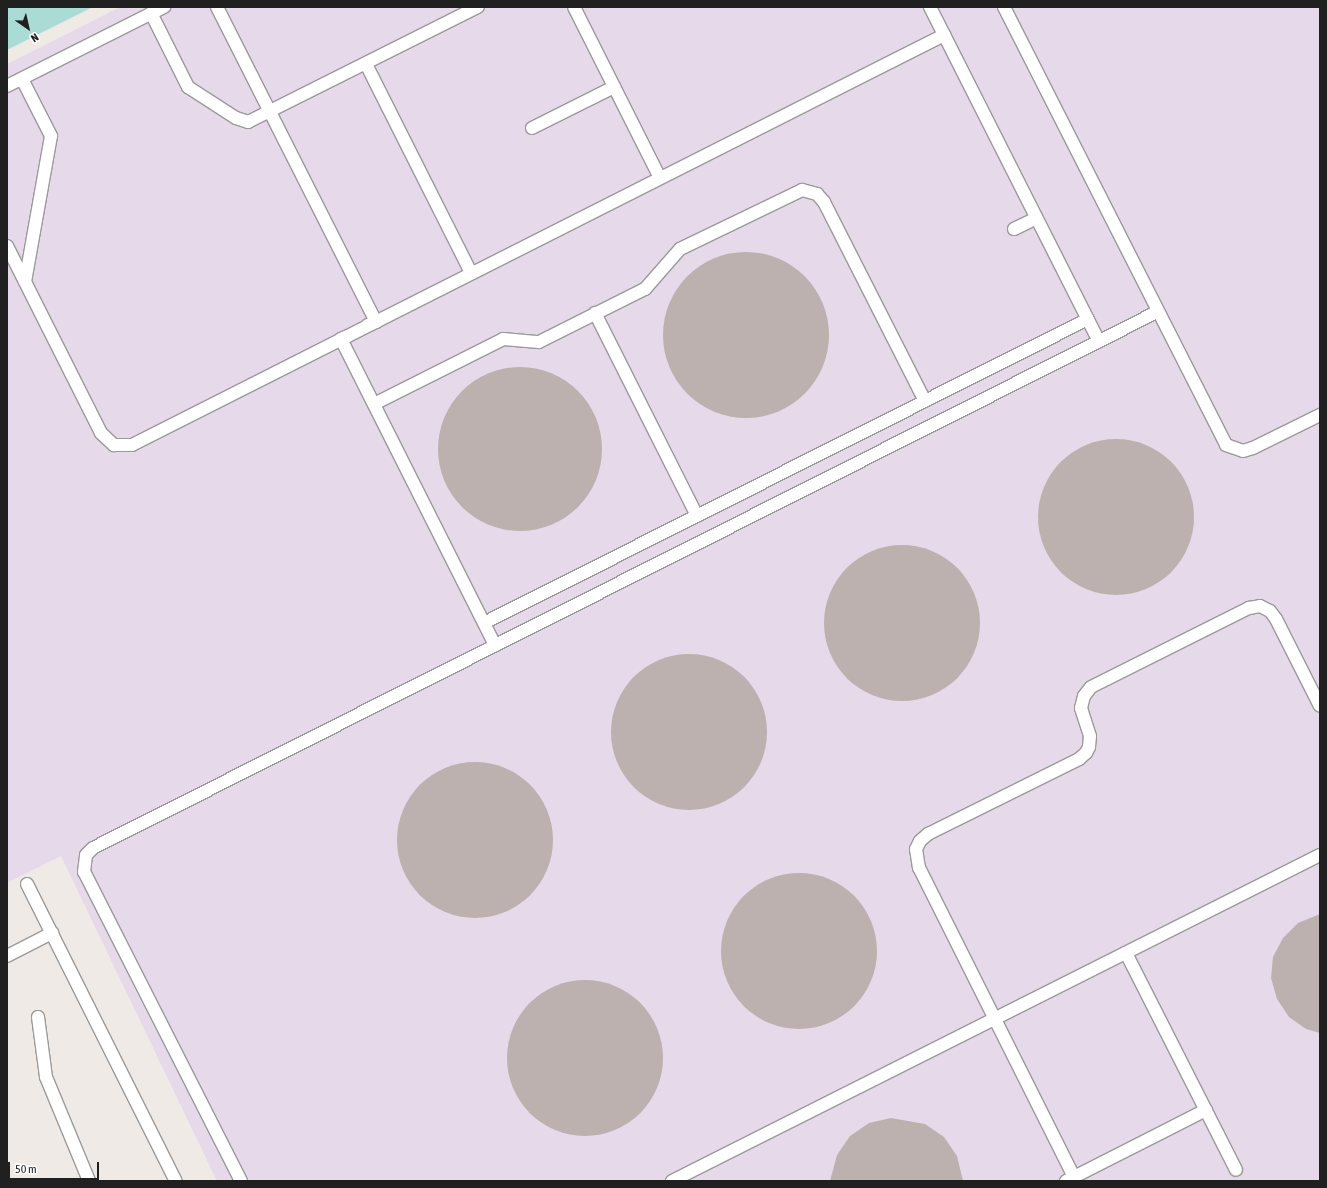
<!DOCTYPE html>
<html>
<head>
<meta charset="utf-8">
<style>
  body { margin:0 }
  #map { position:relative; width:1327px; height:1188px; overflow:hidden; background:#f0eae7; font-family:"Asap Condensed",sans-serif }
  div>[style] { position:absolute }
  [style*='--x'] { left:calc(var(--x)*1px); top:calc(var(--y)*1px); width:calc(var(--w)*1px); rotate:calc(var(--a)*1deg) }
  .industrial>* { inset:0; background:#e6d9e9 }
  .water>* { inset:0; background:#aadbd5 }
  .building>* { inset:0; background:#bdb1b0 }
  .round { border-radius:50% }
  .roads { filter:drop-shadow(1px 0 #9a9a9a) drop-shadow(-1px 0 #9a9a9a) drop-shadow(0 1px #9a9a9a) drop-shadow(0 -1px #9a9a9a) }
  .minor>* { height:12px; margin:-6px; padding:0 6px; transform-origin:6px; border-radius:6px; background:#fff }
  span { translate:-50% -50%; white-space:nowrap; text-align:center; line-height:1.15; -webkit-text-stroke:3.5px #fff; paint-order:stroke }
  .frame { position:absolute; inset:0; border:8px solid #202020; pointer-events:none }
  .north { position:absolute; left:8px; top:8px; width:40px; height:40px; -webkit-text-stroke:3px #fff; paint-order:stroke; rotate:146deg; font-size:11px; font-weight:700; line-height:16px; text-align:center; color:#202020 }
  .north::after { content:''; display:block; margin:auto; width:14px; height:18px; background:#202020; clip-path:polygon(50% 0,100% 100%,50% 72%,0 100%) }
  .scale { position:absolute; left:8px; top:1162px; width:91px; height:18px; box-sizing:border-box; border:2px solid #202020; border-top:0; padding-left:5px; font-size:12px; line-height:14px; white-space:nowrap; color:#202020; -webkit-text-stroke:3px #fff; paint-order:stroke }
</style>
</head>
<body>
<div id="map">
  <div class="industrial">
    <i style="clip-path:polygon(120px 7px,1320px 7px,1320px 1181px,217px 1181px,61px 856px,7px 883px,7px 64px)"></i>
  </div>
  <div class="water">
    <i style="clip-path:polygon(7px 7px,93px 7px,7px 50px)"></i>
  </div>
  <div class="building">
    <i class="round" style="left:663px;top:252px;width:166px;height:166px"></i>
    <i class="round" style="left:438px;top:367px;width:164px;height:164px"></i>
    <i class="round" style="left:1038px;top:439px;width:156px;height:156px"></i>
    <i class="round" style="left:824px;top:545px;width:156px;height:156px"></i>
    <i class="round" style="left:611px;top:654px;width:156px;height:156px"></i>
    <i class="round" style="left:397px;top:762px;width:156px;height:156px"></i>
    <i class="round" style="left:721px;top:873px;width:156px;height:156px"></i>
    <i style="clip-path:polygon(1320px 914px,1320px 1033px,1306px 1029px,1289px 1017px,1277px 999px,1271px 978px,1273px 957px,1283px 938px,1298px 923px)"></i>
    <i class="round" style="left:507px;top:980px;width:156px;height:156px"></i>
    <i style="clip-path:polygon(891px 1118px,925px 1124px,944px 1137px,957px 1156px,963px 1181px,830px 1181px,837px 1155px,850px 1136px,869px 1123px)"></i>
  </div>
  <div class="roads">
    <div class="minor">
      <i style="--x:217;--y:7;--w:353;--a:63.2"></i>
      <i style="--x:376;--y:322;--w:9;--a:159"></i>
      <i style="--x:574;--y:7;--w:191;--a:63.3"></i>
      <i style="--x:930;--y:7;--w:374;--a:63.2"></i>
      <i style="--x:1004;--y:7;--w:491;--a:63.1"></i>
      <i style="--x:1226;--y:445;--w:18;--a:19"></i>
      <i style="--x:1243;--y:451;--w:10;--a:-17"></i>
      <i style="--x:1253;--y:448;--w:75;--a:-26.2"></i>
      <i style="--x:151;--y:13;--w:83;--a:63.4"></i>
      <i style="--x:188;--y:87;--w:57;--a:32.9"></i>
      <i style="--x:236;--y:118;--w:13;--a:18"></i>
      <i style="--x:248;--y:122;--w:257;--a:-26.6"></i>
      <i style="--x:366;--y:64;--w:234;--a:63.3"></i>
      <i style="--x:22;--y:79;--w:64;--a:63"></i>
      <i style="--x:51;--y:136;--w:148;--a:100.1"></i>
      <i style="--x:7;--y:86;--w:176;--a:-26.7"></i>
      <i style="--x:532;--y:128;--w:92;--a:-26.6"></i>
      <i style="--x:1014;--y:229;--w:25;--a:-26"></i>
      <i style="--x:7;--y:246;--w:209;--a:63.3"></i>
      <i style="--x:101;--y:433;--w:18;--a:43"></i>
      <i style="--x:114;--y:445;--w:18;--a:0"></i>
      <i style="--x:132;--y:445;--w:910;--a:-26.79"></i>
      <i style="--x:595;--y:313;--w:227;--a:63.3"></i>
      <i style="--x:348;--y:336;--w:8;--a:157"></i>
      <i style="--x:341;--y:339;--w:343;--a:63.3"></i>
      <i style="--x:374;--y:404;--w:144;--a:-26.7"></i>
      <i style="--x:503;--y:339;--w:36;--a:5"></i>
      <i style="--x:539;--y:342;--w:119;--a:-26.6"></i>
      <i style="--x:645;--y:289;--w:53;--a:-48.8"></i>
      <i style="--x:680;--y:249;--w:136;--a:-25.8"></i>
      <i style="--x:802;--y:190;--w:16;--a:15"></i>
      <i style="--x:817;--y:194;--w:11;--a:49"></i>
      <i style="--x:824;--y:202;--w:223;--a:63.1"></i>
      <i style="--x:484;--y:623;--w:676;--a:-26.72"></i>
      <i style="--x:27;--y:884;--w:332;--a:63.4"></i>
      <i style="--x:1126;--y:953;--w:243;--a:63.1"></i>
      <i style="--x:7;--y:956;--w:51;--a:-27.1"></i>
      <i style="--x:38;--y:1017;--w:61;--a:82.4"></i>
      <i style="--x:46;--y:1077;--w:113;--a:67.5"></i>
      <i style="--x:1074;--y:1177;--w:346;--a:-116.6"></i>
      <i style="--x:919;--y:868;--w:19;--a:-99"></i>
      <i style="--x:916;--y:849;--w:9;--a:-63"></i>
      <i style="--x:920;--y:841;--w:11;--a:-41"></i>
      <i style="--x:928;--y:834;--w:169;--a:-26.4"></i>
      <i style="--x:1079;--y:759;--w:9;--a:-41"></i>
      <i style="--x:1086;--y:753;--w:7;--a:-63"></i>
      <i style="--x:1089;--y:747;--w:11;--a:-85"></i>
      <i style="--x:1090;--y:736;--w:29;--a:-108"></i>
      <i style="--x:1081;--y:708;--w:12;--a:-76"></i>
      <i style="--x:1084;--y:696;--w:11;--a:-52"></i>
      <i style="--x:1091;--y:687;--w:177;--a:-26.6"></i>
      <i style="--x:1249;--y:608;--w:11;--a:-10"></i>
      <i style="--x:1260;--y:606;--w:11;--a:27"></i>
      <i style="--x:1270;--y:611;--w:10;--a:53"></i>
      <i style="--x:1276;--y:619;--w:97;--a:63.2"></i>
      <i style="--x:241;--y:1181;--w:347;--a:-116.9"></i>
      <i style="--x:84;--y:872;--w:17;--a:-83"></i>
      <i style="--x:86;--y:855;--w:10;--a:-45"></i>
      <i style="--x:93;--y:848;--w:1191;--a:-26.74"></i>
      <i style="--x:672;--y:1181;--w:725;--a:-26.71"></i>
      <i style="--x:1066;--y:1181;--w:157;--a:-26.9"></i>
    </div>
  </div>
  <div class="frame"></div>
  <div class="north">N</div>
  <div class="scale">50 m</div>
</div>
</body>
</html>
